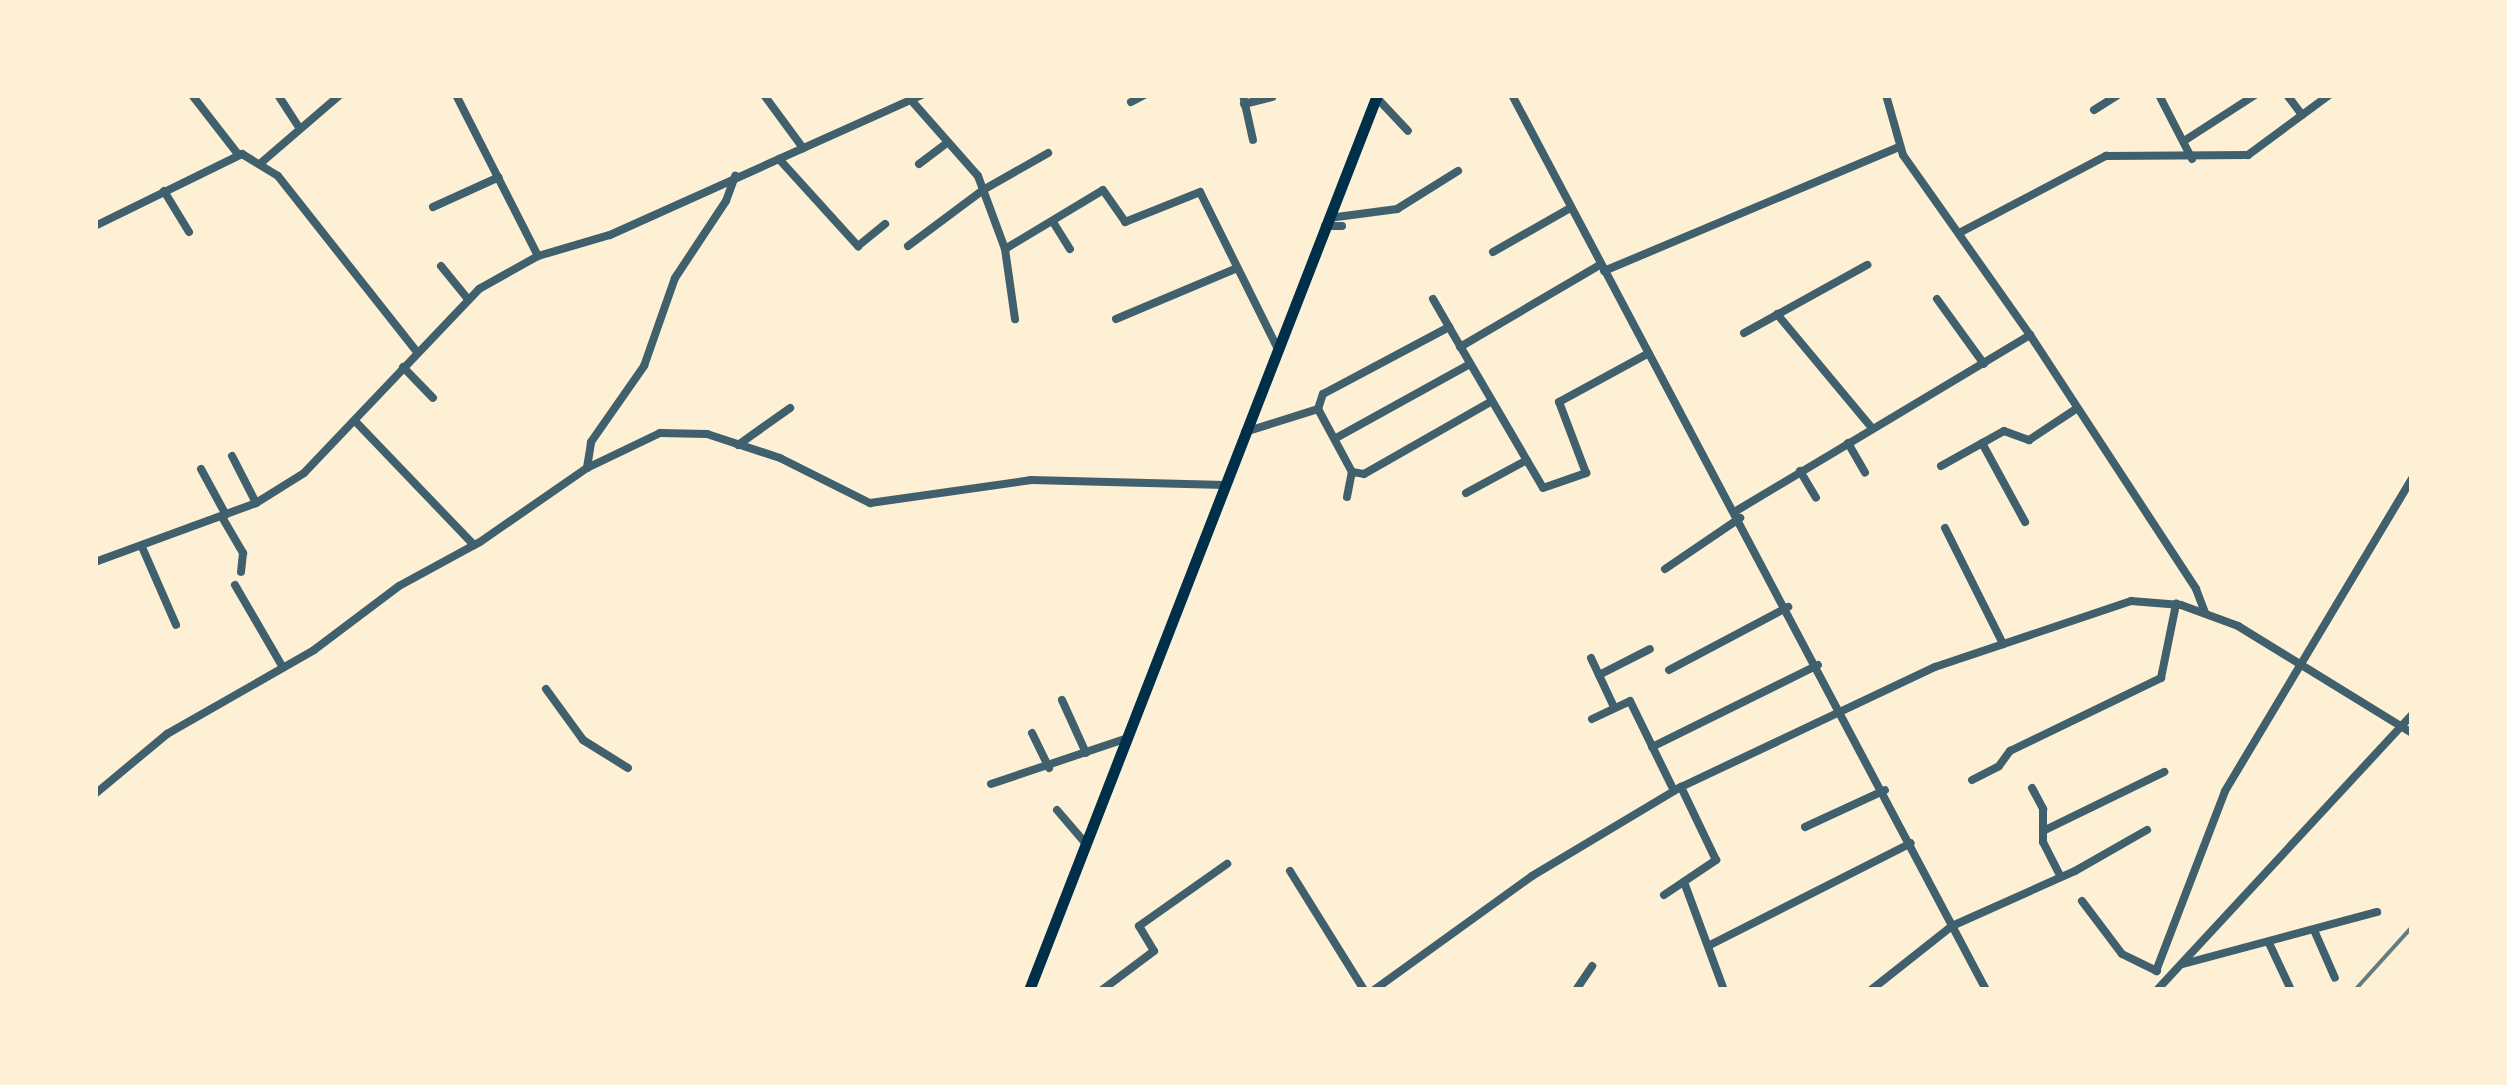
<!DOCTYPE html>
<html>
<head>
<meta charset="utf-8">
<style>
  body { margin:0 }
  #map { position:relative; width:2507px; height:1085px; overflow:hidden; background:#fdf0d5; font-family:"Exo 2",sans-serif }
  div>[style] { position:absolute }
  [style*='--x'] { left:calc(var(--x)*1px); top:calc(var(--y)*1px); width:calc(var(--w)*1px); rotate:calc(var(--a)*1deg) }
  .minor>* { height:8px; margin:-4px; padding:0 4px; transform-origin:4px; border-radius:4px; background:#3f606c }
  .secondary>* { height:11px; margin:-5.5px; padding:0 5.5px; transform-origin:5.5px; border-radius:5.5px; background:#003049 }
  .rail>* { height:4px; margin:-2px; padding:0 2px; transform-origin:2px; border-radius:2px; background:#657d81 }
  span { translate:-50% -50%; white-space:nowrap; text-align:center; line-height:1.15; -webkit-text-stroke:8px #fdf0d5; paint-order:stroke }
  .frame { position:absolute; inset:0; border:98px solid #fdf0d5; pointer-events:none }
</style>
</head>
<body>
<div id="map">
  <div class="minor">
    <i style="--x:192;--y:95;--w:75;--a:52.1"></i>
    <i style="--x:278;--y:95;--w:38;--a:57"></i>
    <i style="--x:456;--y:95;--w:181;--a:63"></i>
    <i style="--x:764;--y:95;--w:66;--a:53.7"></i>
    <i style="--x:1243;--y:95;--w:46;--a:77.5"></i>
    <i style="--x:1512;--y:95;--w:1013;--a:62.09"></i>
    <i style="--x:1886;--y:95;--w:62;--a:74.2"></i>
    <i style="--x:1903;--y:155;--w:220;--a:54.8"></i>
    <i style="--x:2030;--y:335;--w:303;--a:56.8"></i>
    <i style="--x:2196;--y:589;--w:25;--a:69"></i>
    <i style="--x:2159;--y:95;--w:72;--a:62.7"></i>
    <i style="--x:2287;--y:95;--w:25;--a:53"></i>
    <i style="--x:1377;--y:98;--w:45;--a:46.8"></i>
    <i style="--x:911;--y:100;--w:101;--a:48.6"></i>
    <i style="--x:978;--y:176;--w:78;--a:69.7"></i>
    <i style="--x:1005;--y:249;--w:71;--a:81.9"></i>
    <i style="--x:1131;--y:102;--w:15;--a:-28"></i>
    <i style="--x:1244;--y:104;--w:29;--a:-14"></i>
    <i style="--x:2094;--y:110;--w:28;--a:-32"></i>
    <i style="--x:2187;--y:139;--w:81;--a:-32.9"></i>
    <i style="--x:779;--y:159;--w:118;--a:47.8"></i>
    <i style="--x:858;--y:246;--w:35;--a:-39"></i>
    <i style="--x:262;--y:162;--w:103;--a:-40.7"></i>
    <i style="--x:919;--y:164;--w:36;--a:-37"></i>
    <i style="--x:164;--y:191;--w:48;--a:58.6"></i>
    <i style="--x:433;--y:207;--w:72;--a:-24.4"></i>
    <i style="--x:1329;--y:218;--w:69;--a:-7.5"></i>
    <i style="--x:1397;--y:209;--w:72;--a:-31.9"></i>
    <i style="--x:1053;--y:222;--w:32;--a:58"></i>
    <i style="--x:95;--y:226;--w:164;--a:-26.1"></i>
    <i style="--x:242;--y:154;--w:42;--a:31.4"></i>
    <i style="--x:278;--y:176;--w:224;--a:51.7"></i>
    <i style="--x:1325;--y:226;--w:17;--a:0"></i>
    <i style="--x:1961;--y:232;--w:164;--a:-27.7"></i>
    <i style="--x:2106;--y:156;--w:142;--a:-0.4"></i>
    <i style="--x:2248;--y:155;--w:101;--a:-36.5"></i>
    <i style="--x:908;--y:246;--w:94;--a:-36.7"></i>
    <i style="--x:983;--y:190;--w:75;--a:-29.6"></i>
    <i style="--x:1005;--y:249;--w:114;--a:-31"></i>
    <i style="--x:1103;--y:190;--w:39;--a:55"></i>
    <i style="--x:1125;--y:222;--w:81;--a:-21.8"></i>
    <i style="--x:1200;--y:192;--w:175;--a:63.6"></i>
    <i style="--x:1493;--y:252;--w:89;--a:-29.7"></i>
    <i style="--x:441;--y:266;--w:41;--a:50.9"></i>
    <i style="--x:1604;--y:271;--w:320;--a:-22.8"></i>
    <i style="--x:1433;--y:299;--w:32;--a:60"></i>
    <i style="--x:1937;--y:299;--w:80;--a:54.1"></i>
    <i style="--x:1777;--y:314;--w:148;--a:50.2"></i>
    <i style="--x:1116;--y:319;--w:129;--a:-22.8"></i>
    <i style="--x:1744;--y:333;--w:141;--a:-28.9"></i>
    <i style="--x:1460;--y:347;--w:162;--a:-30.4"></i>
    <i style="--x:403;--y:367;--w:43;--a:45.9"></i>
    <i style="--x:1318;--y:409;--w:72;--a:61.6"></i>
    <i style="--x:1352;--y:472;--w:12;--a:9"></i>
    <i style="--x:1364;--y:474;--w:147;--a:-29.7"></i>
    <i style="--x:355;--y:421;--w:172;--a:46.2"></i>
    <i style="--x:1245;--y:432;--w:77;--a:-17.5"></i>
    <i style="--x:1318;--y:409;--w:16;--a:-72"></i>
    <i style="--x:1323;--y:394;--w:143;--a:-28"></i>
    <i style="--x:1449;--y:327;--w:186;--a:59.7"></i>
    <i style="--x:1543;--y:488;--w:46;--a:-19.2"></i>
    <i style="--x:1586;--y:473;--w:76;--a:-110.8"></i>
    <i style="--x:1559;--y:402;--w:102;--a:-28.6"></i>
    <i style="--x:1336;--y:438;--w:153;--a:-28.9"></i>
    <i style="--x:1848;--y:443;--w:34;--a:60"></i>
    <i style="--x:1982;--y:443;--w:90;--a:61.4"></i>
    <i style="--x:738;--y:445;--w:64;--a:-35.4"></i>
    <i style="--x:232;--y:456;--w:53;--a:62.9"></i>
    <i style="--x:1941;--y:466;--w:72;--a:-29.1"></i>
    <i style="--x:2004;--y:431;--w:27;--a:20"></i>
    <i style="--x:2029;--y:440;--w:56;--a:-33.4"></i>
    <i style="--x:587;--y:468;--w:26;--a:-81"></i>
    <i style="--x:591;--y:442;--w:93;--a:-55.1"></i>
    <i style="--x:644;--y:366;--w:93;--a:-70.6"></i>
    <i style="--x:675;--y:278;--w:92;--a:-56.5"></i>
    <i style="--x:726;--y:201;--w:27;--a:-70"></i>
    <i style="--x:201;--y:469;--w:52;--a:61.5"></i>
    <i style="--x:1800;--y:471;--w:31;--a:59"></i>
    <i style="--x:1466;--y:493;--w:69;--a:-28.4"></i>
    <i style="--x:1347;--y:497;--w:25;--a:-79"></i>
    <i style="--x:1736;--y:511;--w:343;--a:-30.9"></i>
    <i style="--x:222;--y:517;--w:42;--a:59.7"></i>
    <i style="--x:243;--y:553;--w:19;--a:96"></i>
    <i style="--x:1945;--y:528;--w:130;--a:63.4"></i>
    <i style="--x:142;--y:547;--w:85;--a:66.4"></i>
    <i style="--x:95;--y:562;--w:171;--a:-20.1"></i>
    <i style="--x:256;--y:503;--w:57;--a:-32"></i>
    <i style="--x:304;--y:473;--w:254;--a:-46.4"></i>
    <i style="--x:479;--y:289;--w:68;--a:-29.2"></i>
    <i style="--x:538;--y:256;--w:75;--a:-16.3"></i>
    <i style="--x:610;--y:235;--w:342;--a:-24.2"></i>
    <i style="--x:1665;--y:569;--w:91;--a:-34.2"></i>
    <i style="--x:235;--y:585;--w:91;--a:59.8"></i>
    <i style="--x:1591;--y:658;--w:54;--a:64.9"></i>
    <i style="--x:1669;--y:670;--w:135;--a:-27.9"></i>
    <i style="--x:1599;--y:675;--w:57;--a:-27"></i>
    <i style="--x:546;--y:689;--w:63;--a:54"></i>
    <i style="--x:583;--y:740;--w:53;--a:31.9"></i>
    <i style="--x:1062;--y:700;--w:58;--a:65.6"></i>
    <i style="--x:1592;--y:719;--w:42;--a:-25.3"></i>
    <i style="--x:1630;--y:701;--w:100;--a:63.9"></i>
    <i style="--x:1032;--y:733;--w:39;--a:64"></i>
    <i style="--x:1652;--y:747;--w:185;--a:-26.3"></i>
    <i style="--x:1972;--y:780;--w:30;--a:-27"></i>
    <i style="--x:1999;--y:766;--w:19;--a:-54"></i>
    <i style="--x:2010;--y:751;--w:168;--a:-25.8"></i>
    <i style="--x:2161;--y:678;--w:76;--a:-78.5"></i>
    <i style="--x:991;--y:784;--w:145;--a:-18.6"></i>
    <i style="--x:2032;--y:788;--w:24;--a:62"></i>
    <i style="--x:2043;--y:809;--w:33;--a:90"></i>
    <i style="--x:2043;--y:842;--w:39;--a:63"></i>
    <i style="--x:95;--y:794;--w:94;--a:-39.8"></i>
    <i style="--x:167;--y:734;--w:169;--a:-29.7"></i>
    <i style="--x:314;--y:650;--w:106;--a:-37"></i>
    <i style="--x:399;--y:586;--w:92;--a:-28.5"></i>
    <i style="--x:480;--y:542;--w:130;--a:-34.7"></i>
    <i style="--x:587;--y:468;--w:81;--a:-25.6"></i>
    <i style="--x:660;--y:433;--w:47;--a:1.2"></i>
    <i style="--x:707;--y:434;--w:77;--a:18.2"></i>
    <i style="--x:780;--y:458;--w:101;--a:26.6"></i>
    <i style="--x:870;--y:503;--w:163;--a:-8.1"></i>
    <i style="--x:1031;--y:480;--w:194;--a:1.5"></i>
    <i style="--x:1057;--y:810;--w:45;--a:49.5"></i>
    <i style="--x:1805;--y:827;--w:88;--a:-24.8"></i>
    <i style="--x:2043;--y:831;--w:135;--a:-26"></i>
    <i style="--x:1290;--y:871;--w:140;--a:58.1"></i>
    <i style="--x:1684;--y:882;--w:115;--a:69.7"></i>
    <i style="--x:1664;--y:895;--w:63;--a:-33.9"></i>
    <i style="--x:1716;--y:860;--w:81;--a:-115.6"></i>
    <i style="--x:2082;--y:901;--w:66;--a:53"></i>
    <i style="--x:2122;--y:954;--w:39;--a:26"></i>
    <i style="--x:2314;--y:930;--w:52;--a:66.4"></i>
    <i style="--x:2269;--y:943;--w:52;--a:64.9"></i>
    <i style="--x:1710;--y:945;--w:225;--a:-26.9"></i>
    <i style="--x:2183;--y:964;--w:201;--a:-15"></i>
    <i style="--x:2156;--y:971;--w:193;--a:-69"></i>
    <i style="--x:2225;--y:791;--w:365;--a:-59.1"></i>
    <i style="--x:1102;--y:990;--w:65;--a:-36.9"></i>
    <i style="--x:1154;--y:951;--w:29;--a:-121"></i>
    <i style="--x:1139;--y:926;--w:108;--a:-35.2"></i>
    <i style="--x:1374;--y:990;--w:195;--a:-35.8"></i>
    <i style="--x:1532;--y:876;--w:174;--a:-30.9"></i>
    <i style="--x:1681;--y:787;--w:281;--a:-25.3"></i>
    <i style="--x:1935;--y:667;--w:207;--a:-18.6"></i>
    <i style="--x:2131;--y:601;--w:50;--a:4.6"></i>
    <i style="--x:2181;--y:605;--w:61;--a:20.2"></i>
    <i style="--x:2238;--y:626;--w:204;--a:31.6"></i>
    <i style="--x:1576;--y:990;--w:29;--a:-56"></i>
    <i style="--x:1871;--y:990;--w:103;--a:-38.3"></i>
    <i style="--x:1952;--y:926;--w:135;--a:-24.1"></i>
    <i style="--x:2075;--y:871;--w:83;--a:-29.7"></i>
    <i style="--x:2157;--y:990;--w:375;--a:-47.2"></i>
  </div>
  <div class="secondary">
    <i style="--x:1029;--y:990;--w:960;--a:-68.75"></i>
  </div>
  <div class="rail">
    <i style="--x:2355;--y:990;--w:85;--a:-47.9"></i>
  </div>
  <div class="frame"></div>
</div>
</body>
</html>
